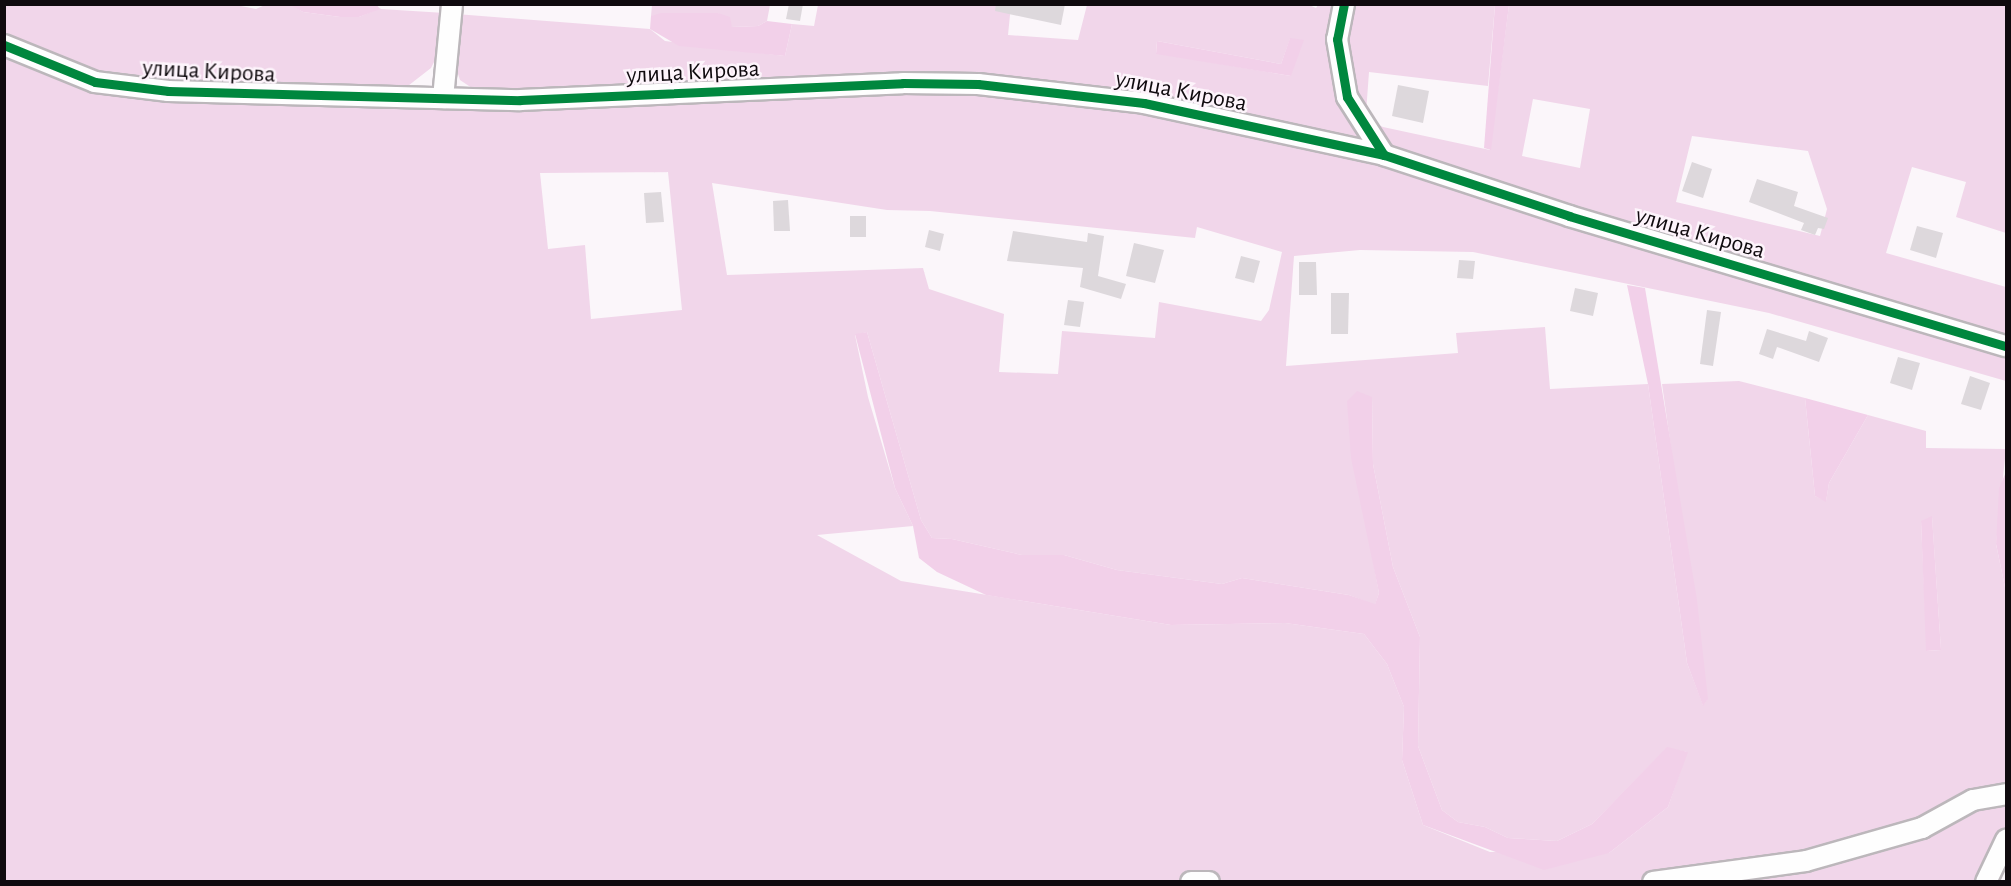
<!DOCTYPE html>
<html>
<head>
<meta charset="utf-8">
<style>
  body { margin:0 }
  #map { position:relative; width:2011px; height:886px; overflow:hidden; background:#fbf6fa; font-family:"Alegreya Sans",sans-serif }
  div>[style] { position:absolute }
  [style*='--x'] { left:calc(var(--x)*1px); top:calc(var(--y)*1px); width:calc(var(--w)*1px); rotate:calc(var(--a)*1deg) }
  .green>* { inset:0; background:#f1d6ea }
  .forest>* { inset:0; background:#f2d0e9 }
  .building>* { inset:0; background:#ddd8dc }
  .roads { filter:drop-shadow(2px 0 #bcb7bb) drop-shadow(-2px 0 #bcb7bb) drop-shadow(0 2px #bcb7bb) drop-shadow(0 -2px #bcb7bb) }
  .minor>* { height:20px; margin:-10px; padding:0 10px; transform-origin:10px; border-radius:10px; background:#fefefe }
  .cycleway>* { height:9px; margin:-4.5px; padding:0 4.5px; transform-origin:4.5px; border-radius:4.5px; background:#00873e }
  span { translate:-50% -50%; white-space:nowrap; text-align:center; line-height:1.15; -webkit-text-stroke:5px #fdf4fb; paint-order:stroke }
  .street-label { font-size:24px; color:#0f0a0e }
  .frame { position:absolute; inset:0; border:6px solid #0f0a0e; pointer-events:none }
</style>
</head>
<body>
<div id="map">
  <div class="green">
    <i style="clip-path:polygon(231px 4px,256px 9px,265px 5px,290px 4px,303px 12px,340px 17px,359px 17px,380px 8px,376px 5px,381px 9px,445px 13px,442px 46px,431px 68px,404px 89px,166px 87px,97px 76px,5px 40px,5px 5px)"></i>
    <i style="clip-path:polygon(evenodd,1307px 4px,1316px 8px,1318px 5px,1336px 5px,1330px 40px,1332px 76px,1362px 147px,1113px 92px,478px 92px,460px 80px,456px 68px,456px 14px,650px 29px,665px 41px,785px 56px,792px 24px,814px 26px,818px 5px,1011px 5px,1008px 35px,1078px 40px,1087px 5px,1307px 4px,1290px 39px,1291px 76px,1156px 53px,1157px 41px,1281px 64px,1290px 39px)"></i>
    <i style="clip-path:polygon(652px 5px,770px 5px,767px 21px,758px 26px,732px 27px,718px 13px,651px 16px)"></i>
    <i style="clip-path:polygon(evenodd,1350px 5px,1495px 5px,1488px 86px,1369px 72px,1366px 113px,1373px 122px,1383px 127px,1490px 150px,1509px 5px,2006px 5px,2006px 233px,1956px 217px,1966px 182px,1912px 167px,1886px 253px,2006px 287px,2006px 339px,1415px 160px,1380px 137px,1355px 108px,1342px 37px,1350px 5px,1533px 99px,1590px 109px,1580px 168px,1522px 156px,1533px 99px,1350px 5px,1692px 136px,1808px 151px,1827px 209px,1820px 236px,1676px 202px,1692px 136px)"></i>
    <i style="clip-path:polygon(evenodd,5px 50px,161px 97px,903px 90px,1029px 96px,1140px 108px,1363px 156px,2006px 353px,2006px 381px,1769px 313px,1473px 252px,1360px 250px,1294px 256px,1286px 366px,1458px 353px,1456px 333px,1545px 327px,1550px 389px,1648px 384px,1687px 663px,1703px 705px,1707px 700px,1662px 384px,1739px 381px,1805px 398px,1815px 496px,1826px 501px,1829px 483px,1868px 415px,1926px 431px,1926px 448px,2006px 449px,1996px 544px,2006px 592px,2006px 786px,1919px 824px,1829px 848px,1628px 882px,5px 882px,5px 50px,668px 172px,682px 310px,591px 319px,585px 245px,548px 249px,540px 173px,668px 172px,5px 50px,712px 183px,887px 210px,930px 211px,1195px 238px,1197px 227px,1282px 252px,1269px 310px,1261px 321px,1159px 302px,1155px 338px,1062px 331px,1058px 374px,999px 372px,1004px 314px,929px 289px,923px 268px,727px 275px,712px 183px,5px 50px,867px 332px,921px 520px,932px 538px,952px 539px,1022px 555px,1064px 555px,1117px 570px,1222px 584px,1242px 578px,1349px 595px,1375px 605px,1379px 593px,1368px 534px,1372px 397px,1373px 464px,1393px 567px,1420px 637px,1418px 746px,1442px 810px,1458px 822px,1485px 827px,1508px 838px,1557px 841px,1592px 824px,1667px 748px,1687px 752px,1668px 807px,1609px 853px,1490px 852px,1423px 825px,1402px 760px,1404px 707px,1387px 664px,1364px 634px,1285px 623px,1171px 625px,901px 581px,817px 535px,913px 526px,895px 488px,868px 397px,855px 335px,867px 332px,5px 50px,1932px 517px,1941px 650px,1927px 651px,1921px 522px,1932px 517px)"></i>
    <i style="clip-path:polygon(2006px 798px,2006px 830px,1981px 881px,1693px 882px,1761px 874px)"></i>
  </div>
  <div class="forest">
    <i style="clip-path:polygon(376px 4px,380px 9px,359px 17px,340px 17px,303px 12px,290px 5px)"></i>
    <i style="clip-path:polygon(1495px 5px,1509px 5px,1491px 150px,1484px 148px)"></i>
    <i style="clip-path:polygon(661px 13px,718px 13px,730px 17px,732px 27px,758px 26px,767px 21px,792px 24px,785px 56px,679px 46px,650px 29px,651px 16px)"></i>
    <i style="clip-path:polygon(1290px 38px,1304px 40px,1291px 76px,1156px 54px,1157px 41px,1281px 64px)"></i>
    <i style="clip-path:polygon(1627px 285px,1645px 288px,1697px 600px,1708px 699px,1703px 706px,1687px 663px,1648px 384px)"></i>
    <i style="clip-path:polygon(867px 332px,921px 520px,932px 538px,952px 539px,1022px 555px,1064px 555px,1117px 570px,1222px 584px,1242px 578px,1349px 595px,1375px 604px,1379px 593px,1351px 458px,1347px 401px,1357px 391px,1372px 397px,1373px 464px,1393px 567px,1420px 637px,1418px 746px,1442px 810px,1458px 822px,1485px 827px,1508px 838px,1557px 841px,1592px 824px,1667px 747px,1688px 752px,1668px 807px,1609px 853px,1544px 870px,1423px 825px,1402px 760px,1404px 707px,1387px 664px,1364px 634px,1285px 623px,1171px 625px,986px 595px,937px 572px,919px 558px,913px 526px,895px 488px,855px 334px)"></i>
    <i style="clip-path:polygon(1805px 398px,1868px 415px,1829px 483px,1826px 502px,1815px 496px)"></i>
    <i style="clip-path:polygon(2006px 472px,2006px 592px,1996px 544px,1999px 488px)"></i>
    <i style="clip-path:polygon(1932px 516px,1941px 650px,1926px 651px,1921px 521px)"></i>
  </div>
  <div class="building">
    <i style="clip-path:polygon(789px 4px,803px 4px,800px 21px,786px 19px)"></i>
    <i style="clip-path:polygon(996px 4px,1065px 4px,1061px 25px,995px 11px)"></i>
    <i style="clip-path:polygon(1398px 85px,1429px 91px,1423px 123px,1392px 116px)"></i>
    <i style="clip-path:polygon(1692px 162px,1712px 169px,1703px 198px,1682px 191px)"></i>
    <i style="clip-path:polygon(1757px 179px,1798px 192px,1794px 206px,1828px 218px,1824px 229px,1818px 228px,1815px 235px,1801px 230px,1804px 223px,1749px 202px)"></i>
    <i style="clip-path:polygon(661px 192px,664px 222px,646px 223px,644px 193px)"></i>
    <i style="clip-path:polygon(788px 200px,790px 231px,774px 231px,773px 201px)"></i>
    <i style="clip-path:polygon(850px 216px,866px 216px,866px 237px,850px 237px)"></i>
    <i style="clip-path:polygon(1917px 226px,1943px 233px,1936px 258px,1910px 250px)"></i>
    <i style="clip-path:polygon(929px 230px,944px 234px,940px 251px,925px 247px)"></i>
    <i style="clip-path:polygon(1013px 231px,1087px 242px,1088px 233px,1104px 236px,1098px 276px,1126px 284px,1121px 299px,1080px 287px,1083px 268px,1007px 261px)"></i>
    <i style="clip-path:polygon(1134px 243px,1164px 250px,1155px 283px,1126px 276px)"></i>
    <i style="clip-path:polygon(1241px 256px,1260px 261px,1254px 283px,1235px 278px)"></i>
    <i style="clip-path:polygon(1459px 260px,1475px 261px,1473px 279px,1457px 278px)"></i>
    <i style="clip-path:polygon(1299px 262px,1316px 262px,1317px 295px,1299px 295px)"></i>
    <i style="clip-path:polygon(1575px 288px,1598px 293px,1593px 316px,1570px 311px)"></i>
    <i style="clip-path:polygon(1331px 293px,1349px 293px,1348px 334px,1331px 334px)"></i>
    <i style="clip-path:polygon(1068px 300px,1084px 302px,1080px 327px,1064px 325px)"></i>
    <i style="clip-path:polygon(1707px 310px,1721px 312px,1713px 366px,1700px 364px)"></i>
    <i style="clip-path:polygon(1767px 329px,1806px 341px,1809px 331px,1828px 338px,1819px 362px,1777px 347px,1773px 359px,1759px 354px)"></i>
    <i style="clip-path:polygon(1898px 357px,1920px 363px,1912px 390px,1890px 383px)"></i>
    <i style="clip-path:polygon(1970px 376px,1990px 383px,1981px 410px,1961px 404px)"></i>
  </div>
  <div class="roads">
    <div class="minor">
      <i style="--x:1344;--y:4;--w:36;--a:101"></i>
      <i style="--x:1337;--y:39;--w:59;--a:80.2"></i>
      <i style="--x:1347;--y:97;--w:69;--a:57.5"></i>
      <i style="--x:1384;--y:155;--w:195;--a:18.2"></i>
      <i style="--x:1569;--y:216;--w:456;--a:16.6"></i>
      <i style="--x:4;--y:45;--w:98;--a:22.1"></i>
      <i style="--x:95;--y:82;--w:74;--a:7"></i>
      <i style="--x:168;--y:91;--w:352;--a:1.5"></i>
      <i style="--x:520;--y:100;--w:383;--a:-2.5"></i>
      <i style="--x:903;--y:83;--w:75;--a:0.8"></i>
      <i style="--x:978;--y:84;--w:167;--a:6.5"></i>
      <i style="--x:1144;--y:103;--w:246;--a:12.2"></i>
      <i style="--x:443;--y:98;--w:94;--a:-84.5"></i>
      <i style="--x:1191;--y:882;--w:18;--a:0"></i>
      <i style="--x:1653;--y:882;--w:154;--a:-7.8"></i>
      <i style="--x:1806;--y:861;--w:121;--a:-15.9"></i>
      <i style="--x:1922;--y:828;--w:58;--a:-28.8"></i>
      <i style="--x:1973;--y:800;--w:34;--a:-10"></i>
      <i style="--x:1986;--y:882;--w:47;--a:-64.5"></i>
    </div>
  </div>
  <div class="cycleway">
    <i style="--x:1344;--y:4;--w:36;--a:101"></i>
    <i style="--x:1337;--y:39;--w:59;--a:80.2"></i>
    <i style="--x:1347;--y:97;--w:69;--a:57.5"></i>
    <i style="--x:1384;--y:155;--w:195;--a:18.2"></i>
    <i style="--x:1569;--y:216;--w:456;--a:16.6"></i>
    <i style="--x:4;--y:45;--w:98;--a:22.1"></i>
    <i style="--x:95;--y:82;--w:74;--a:7"></i>
    <i style="--x:168;--y:91;--w:352;--a:1.5"></i>
    <i style="--x:520;--y:100;--w:383;--a:-2.5"></i>
    <i style="--x:903;--y:83;--w:75;--a:0.8"></i>
    <i style="--x:978;--y:84;--w:167;--a:6.5"></i>
    <i style="--x:1144;--y:103;--w:246;--a:12.2"></i>
  </div>
  <div class="street-label">
    <span style="left:209px;top:72px;rotate:3deg">улица Кирова</span>
    <span style="left:693px;top:73px;rotate:-3deg">улица Кирова</span>
    <span style="left:1181px;top:92px;rotate:11deg">улица Кирова</span>
    <span style="left:1700px;top:234px;rotate:16deg">улица Кирова</span>
  </div>
  <div class="frame"></div>
</div>
</body>
</html>
